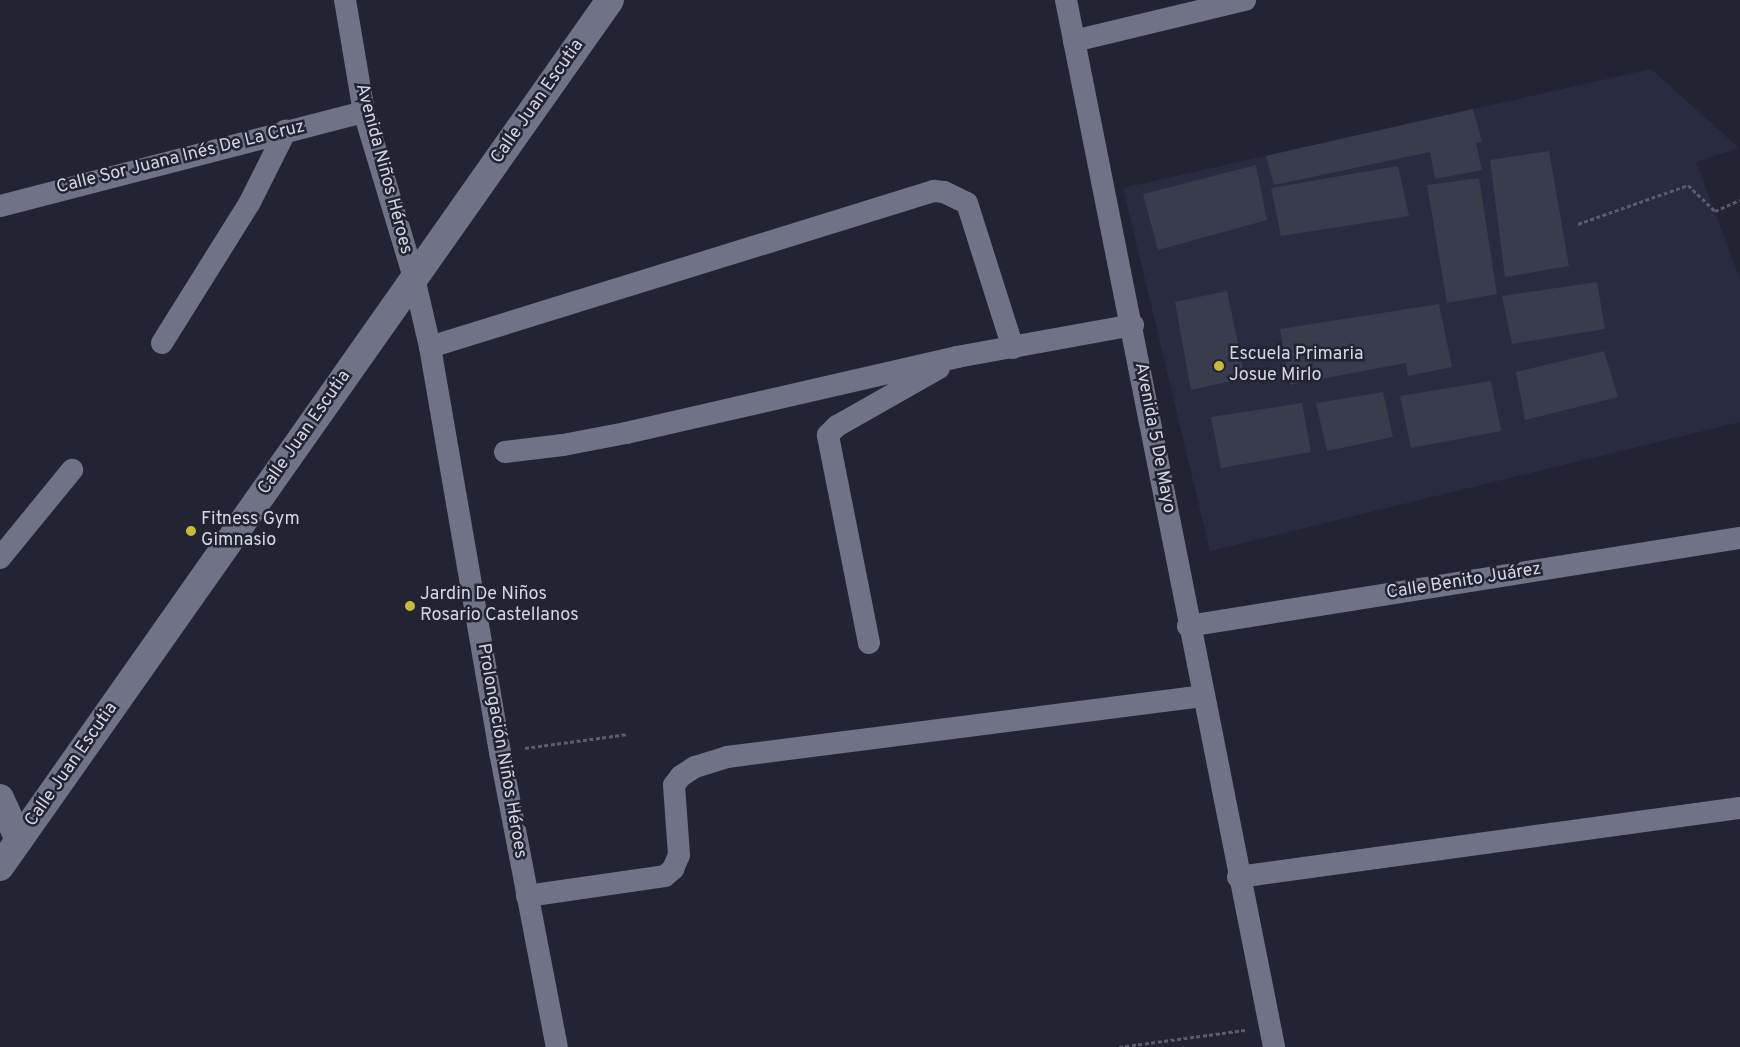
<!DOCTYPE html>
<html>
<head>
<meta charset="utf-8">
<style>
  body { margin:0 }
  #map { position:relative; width:1740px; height:1047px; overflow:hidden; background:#222434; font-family:Overpass,sans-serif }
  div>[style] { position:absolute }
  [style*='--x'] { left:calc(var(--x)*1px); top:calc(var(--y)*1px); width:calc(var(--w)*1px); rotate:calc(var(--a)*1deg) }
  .built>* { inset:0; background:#292c41 }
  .building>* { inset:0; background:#393c4d }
  .path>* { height:3px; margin-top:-1.5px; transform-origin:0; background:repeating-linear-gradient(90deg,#5a5c6a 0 4px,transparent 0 6.5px) }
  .street>* { height:22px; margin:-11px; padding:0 11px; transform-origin:11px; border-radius:11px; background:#6f7385 }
  .secondary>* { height:28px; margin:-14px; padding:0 14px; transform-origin:14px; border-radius:14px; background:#6f7385 }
  .dots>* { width:14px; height:14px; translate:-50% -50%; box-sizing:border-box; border:2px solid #222434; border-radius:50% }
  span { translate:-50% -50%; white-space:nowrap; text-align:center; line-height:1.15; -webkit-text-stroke:5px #222434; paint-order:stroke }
  .street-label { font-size:18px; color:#d4d6e0 }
  .poi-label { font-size:18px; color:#d4d6e0 }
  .left { translate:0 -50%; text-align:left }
</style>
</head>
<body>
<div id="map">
  <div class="built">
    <i style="clip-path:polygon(1651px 69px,1739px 148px,1696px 162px,1740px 279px,1740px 422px,1210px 551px,1123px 188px)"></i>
  </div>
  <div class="building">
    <i style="clip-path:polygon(1473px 109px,1482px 142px,1476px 143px,1482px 170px,1435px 179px,1430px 152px,1274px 185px,1266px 156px)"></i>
    <i style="clip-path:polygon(1549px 151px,1569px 266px,1505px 277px,1490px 160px)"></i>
    <i style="clip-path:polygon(1256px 165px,1267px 220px,1158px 250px,1143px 194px)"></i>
    <i style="clip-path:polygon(1398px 166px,1409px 216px,1281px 236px,1271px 188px)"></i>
    <i style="clip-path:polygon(1479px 178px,1497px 294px,1447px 303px,1427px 185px)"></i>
    <i style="clip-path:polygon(1597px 282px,1605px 329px,1512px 344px,1502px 296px)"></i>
    <i style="clip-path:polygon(1227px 291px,1245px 378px,1191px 390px,1175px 302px)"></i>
    <i style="clip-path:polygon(1439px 304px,1452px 367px,1408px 376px,1406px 363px,1289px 385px,1280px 329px)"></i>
    <i style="clip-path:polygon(1604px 351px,1618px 397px,1525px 420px,1516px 372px)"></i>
    <i style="clip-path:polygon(1491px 381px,1501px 431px,1411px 448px,1400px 396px)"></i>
    <i style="clip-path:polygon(1383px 392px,1393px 437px,1327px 451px,1316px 403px)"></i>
    <i style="clip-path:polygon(1302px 403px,1311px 452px,1221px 468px,1211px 417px)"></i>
  </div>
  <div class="path">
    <i style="--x:1578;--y:224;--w:117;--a:-19.5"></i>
    <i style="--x:1688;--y:185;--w:37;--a:44"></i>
    <i style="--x:1715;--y:211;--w:27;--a:-24"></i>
    <i style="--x:525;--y:748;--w:104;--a:-7.7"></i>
    <i style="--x:1119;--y:1047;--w:127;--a:-7.7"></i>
  </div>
  <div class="street">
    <i style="--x:345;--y:0;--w:114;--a:80.4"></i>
    <i style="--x:364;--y:112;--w:173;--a:73.2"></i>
    <i style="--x:414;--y:278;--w:71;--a:76.9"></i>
    <i style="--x:430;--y:347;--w:411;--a:80.2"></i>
    <i style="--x:500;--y:752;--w:300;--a:79.1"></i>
    <i style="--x:1066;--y:0;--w:1067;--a:78.76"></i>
    <i style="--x:1074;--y:41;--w:176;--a:-13.5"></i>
    <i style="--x:0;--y:206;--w:376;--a:-14.5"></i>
    <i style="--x:162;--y:343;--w:166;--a:-58"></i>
    <i style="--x:250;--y:202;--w:80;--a:-63.4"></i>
    <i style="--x:430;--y:347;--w:528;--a:-17.2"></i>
    <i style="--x:934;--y:191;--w:10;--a:6"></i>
    <i style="--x:944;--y:192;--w:25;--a:26"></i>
    <i style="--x:967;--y:203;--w:152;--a:72.4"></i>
    <i style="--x:505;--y:452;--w:58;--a:-6.9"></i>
    <i style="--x:563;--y:445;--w:64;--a:-10.8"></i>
    <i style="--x:626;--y:433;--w:340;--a:-12.9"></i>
    <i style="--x:957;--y:357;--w:179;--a:-10.3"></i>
    <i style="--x:0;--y:558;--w:114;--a:-50.7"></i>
    <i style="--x:1188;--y:626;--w:559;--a:-9.06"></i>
    <i style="--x:869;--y:643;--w:212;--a:-101.2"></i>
    <i style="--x:828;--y:435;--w:13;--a:-45"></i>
    <i style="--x:837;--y:426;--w:117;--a:-29.6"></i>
    <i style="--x:1238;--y:877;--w:507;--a:-7.83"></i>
    <i style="--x:527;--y:896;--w:139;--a:-8.2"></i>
    <i style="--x:665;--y:876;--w:11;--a:-41"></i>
    <i style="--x:673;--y:869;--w:15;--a:-67"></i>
    <i style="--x:679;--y:855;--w:70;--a:-94.1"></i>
    <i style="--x:674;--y:785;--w:11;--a:-52"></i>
    <i style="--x:681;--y:776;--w:17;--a:-33"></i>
    <i style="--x:695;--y:767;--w:34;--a:-17"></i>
    <i style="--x:727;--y:757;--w:481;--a:-7.3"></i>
  </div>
  <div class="secondary">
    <i style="--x:0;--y:798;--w:46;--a:65.7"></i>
    <i style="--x:0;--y:867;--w:1060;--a:-54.87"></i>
  </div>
  <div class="dots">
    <i style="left:1219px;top:366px;background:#c8bb3b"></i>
    <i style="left:191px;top:531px;background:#c8bb3b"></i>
    <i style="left:410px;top:606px;background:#c8bb3b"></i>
  </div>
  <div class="street-label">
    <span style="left:538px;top:102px;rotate:-55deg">Calle Juan Escutia</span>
    <span style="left:181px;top:158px;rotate:-14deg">Calle Sor Juana Inés De La Cruz</span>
    <span style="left:383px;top:169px;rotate:75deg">Avenida Niños Héroes</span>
    <span style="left:305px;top:433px;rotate:-55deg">Calle Juan Escutia</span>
    <span style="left:1154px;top:438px;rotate:79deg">Avenida 5 De Mayo</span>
    <span style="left:1464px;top:582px;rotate:-9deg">Calle Benito Juárez</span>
    <span style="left:501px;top:751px;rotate:80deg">Prolongación Niños Héroes</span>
    <span style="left:72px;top:765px;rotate:-55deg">Calle Juan Escutia</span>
  </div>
  <div class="poi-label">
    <span class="left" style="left:1229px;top:366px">Escuela Primaria<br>Josue Mirlo</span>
    <span class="left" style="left:201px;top:531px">Fitness Gym<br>Gimnasio</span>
    <span class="left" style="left:420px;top:606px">Jardin De Niños<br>Rosario Castellanos</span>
  </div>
</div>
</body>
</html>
